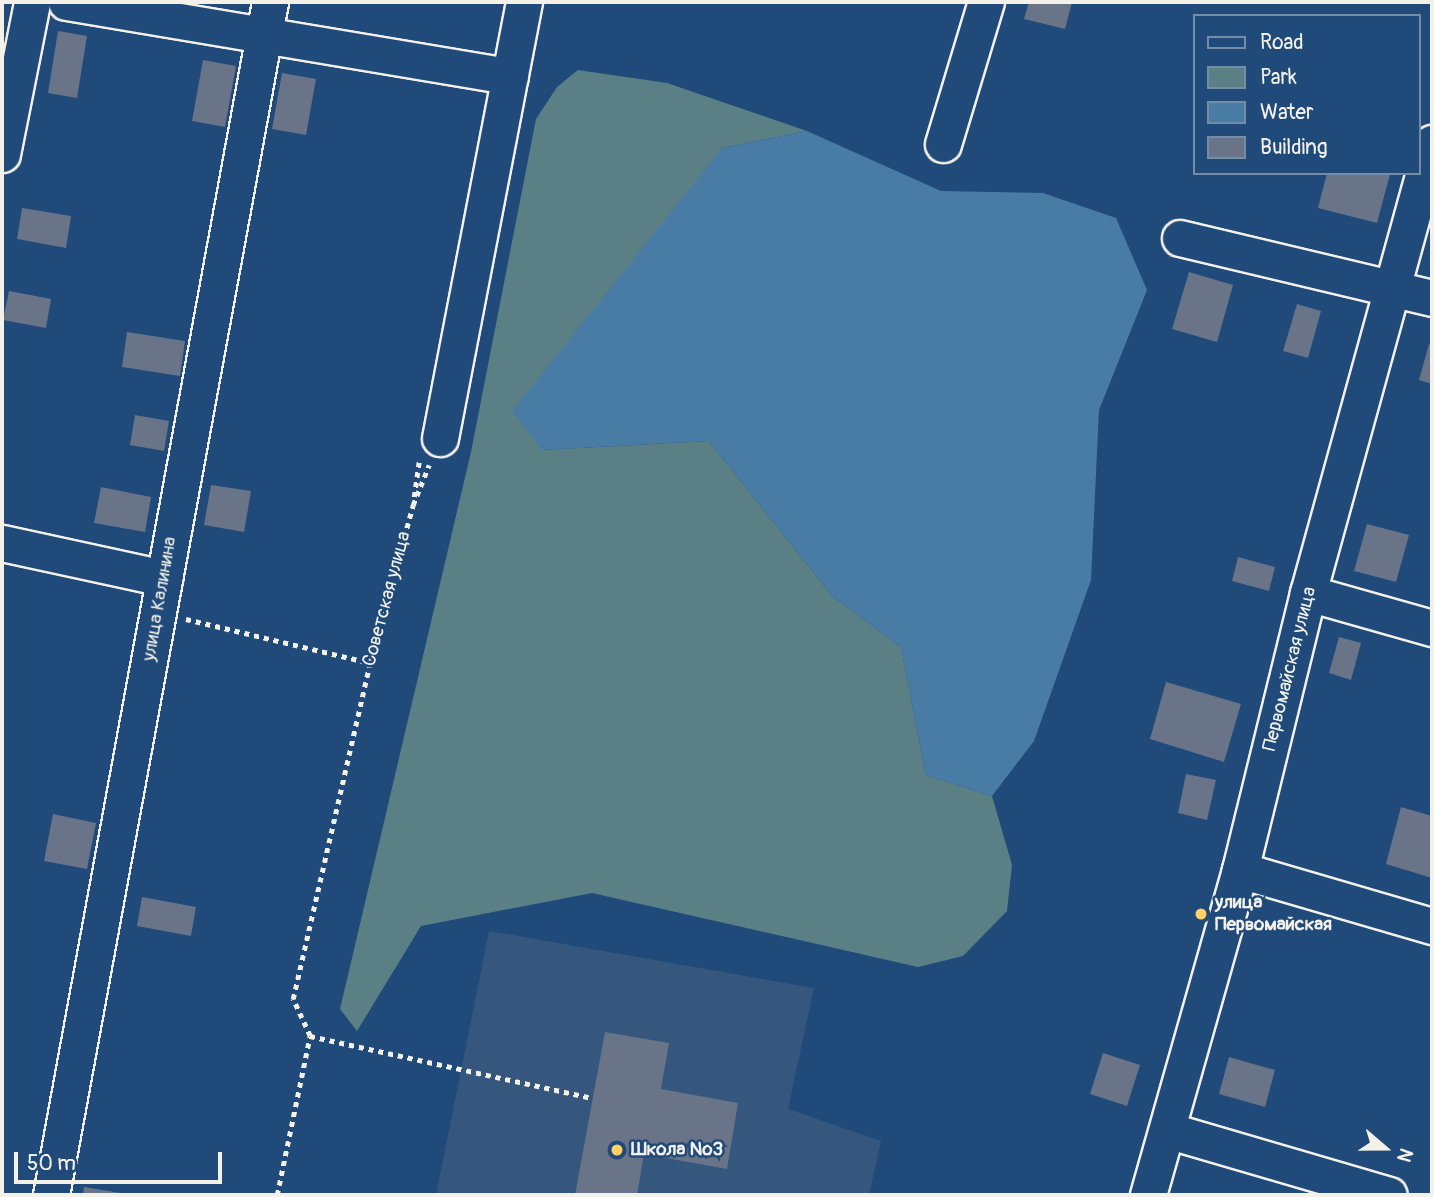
<!DOCTYPE html>
<html>
<head>
<meta charset="utf-8">
<style>
  body { margin:0 }
  #map { position:relative; width:1434px; height:1197px; overflow:hidden; background:#1f4a7a; font-family:Pangolin,sans-serif }
  div>[style] { position:absolute }
  [style*='--x'] { left:calc(var(--x)*1px); top:calc(var(--y)*1px); width:calc(var(--w)*1px); rotate:calc(var(--a)*1deg) }
  .built>* { inset:0; background:#35577e }
  .green>* { inset:0; background:#5a8086 }
  .water>* { inset:0; background:#487ca5 }
  .building>* { inset:0; background:#697488 }
  .path>* { height:4.5px; margin-top:-2.25px; transform-origin:0; background:repeating-linear-gradient(90deg,#f4f1e8 0 5px,transparent 0 10px) }
  .roads { filter:drop-shadow(2px 0 #f4f1e8) drop-shadow(-2px 0 #f4f1e8) drop-shadow(0 2px #f4f1e8) drop-shadow(0 -2px #f4f1e8) }
  .minor>* { height:35px; margin:-17.5px; padding:0 17.5px; transform-origin:17.5px; border-radius:17.5px; background:#1f4a7a }
  .dots>* { width:19px; height:19px; translate:-50% -50%; box-sizing:border-box; border:4px solid #1f4a7a; border-radius:50% }
  span { translate:-50% -50%; white-space:nowrap; text-align:center; line-height:1.15; -webkit-text-stroke:5px #1f4a7a; paint-order:stroke }
  .street-label { font-size:19px; color:#f4f1e8 }
  .poi-label { font-size:19px; color:#f4f1e8; font-weight:700 }
  .left { translate:0 -50%; text-align:left }
  .frame { position:absolute; inset:0; border:4px solid #f4f1e8; pointer-events:none }
  .legend { position:absolute; left:1193px; top:14px; width:228px; height:161px; box-sizing:border-box; background:#1f4a7a; border:2px solid #748da6; margin:0; padding:9px 12px; list-style:none; font-size:21px; color:#f4f1e8 }
  .legend li { display:flex; align-items:center; gap:14px; height:35px }
  .legend b { width:35px; border:2px solid #748da6 }
  .north { position:absolute; left:1350px; top:1113px; width:70px; height:70px; -webkit-text-stroke:5px #1f4a7a; paint-order:stroke; rotate:110deg; font-size:19px; font-weight:700; line-height:28px; text-align:center; color:#f4f1e8 }
  .north::after { content:''; display:block; margin:auto; width:24px; height:32px; background:#f4f1e8; clip-path:polygon(50% 0,100% 100%,50% 72%,0 100%) }
  .scale { position:absolute; left:14px; top:1152px; width:208px; height:32px; box-sizing:border-box; border:4px solid #f4f1e8; border-top:0; padding-left:9px; font-size:21px; line-height:24px; white-space:nowrap; color:#f4f1e8; -webkit-text-stroke:5px #1f4a7a; paint-order:stroke }
</style>
</head>
<body>
<div id="map">
  <div class="built">
    <i style="clip-path:polygon(489px 931px,814px 988px,788px 1109px,881px 1141px,869px 1195px,436px 1195px)"></i>
  </div>
  <div class="green">
    <i style="clip-path:polygon(578px 70px,667px 83px,807px 131px,722px 148px,542px 450px,709px 441px,832px 596px,901px 647px,926px 775px,992px 796px,1012px 865px,1007px 911px,963px 956px,918px 967px,592px 893px,421px 926px,357px 1031px,340px 1009px,471px 452px,536px 119px,557px 87px)"></i>
  </div>
  <div class="water">
    <i style="clip-path:polygon(807px 131px,941px 191px,1043px 193px,1116px 218px,1147px 290px,1099px 410px,1091px 580px,1034px 741px,992px 796px,926px 775px,901px 647px,832px 596px,709px 441px,542px 450px,512px 411px,722px 148px)"></i>
  </div>
  <div class="building">
    <i style="clip-path:polygon(1029px 2px,1072px 2px,1065px 29px,1024px 19px)"></i>
    <i style="clip-path:polygon(58px 31px,87px 36px,77px 98px,48px 93px)"></i>
    <i style="clip-path:polygon(203px 60px,236px 66px,225px 127px,192px 121px)"></i>
    <i style="clip-path:polygon(282px 73px,316px 79px,306px 135px,272px 129px)"></i>
    <i style="clip-path:polygon(1327px 173px,1390px 174px,1377px 223px,1318px 208px)"></i>
    <i style="clip-path:polygon(22px 208px,71px 216px,66px 248px,17px 239px)"></i>
    <i style="clip-path:polygon(1189px 272px,1233px 285px,1217px 342px,1172px 329px)"></i>
    <i style="clip-path:polygon(9px 291px,51px 299px,46px 328px,3px 320px)"></i>
    <i style="clip-path:polygon(1297px 304px,1321px 311px,1308px 358px,1283px 351px)"></i>
    <i style="clip-path:polygon(127px 332px,185px 341px,180px 376px,122px 367px)"></i>
    <i style="clip-path:polygon(1429px 344px,1432px 345px,1432px 384px,1419px 380px)"></i>
    <i style="clip-path:polygon(135px 415px,169px 421px,164px 451px,130px 445px)"></i>
    <i style="clip-path:polygon(211px 485px,251px 491px,244px 532px,204px 525px)"></i>
    <i style="clip-path:polygon(101px 487px,151px 497px,145px 532px,94px 523px)"></i>
    <i style="clip-path:polygon(1367px 524px,1409px 535px,1396px 582px,1354px 571px)"></i>
    <i style="clip-path:polygon(1238px 557px,1275px 567px,1269px 591px,1232px 581px)"></i>
    <i style="clip-path:polygon(1339px 637px,1361px 643px,1351px 680px,1329px 673px)"></i>
    <i style="clip-path:polygon(1166px 682px,1241px 704px,1224px 762px,1150px 739px)"></i>
    <i style="clip-path:polygon(1186px 774px,1216px 780px,1207px 820px,1178px 813px)"></i>
    <i style="clip-path:polygon(1401px 807px,1432px 816px,1432px 878px,1386px 864px)"></i>
    <i style="clip-path:polygon(53px 814px,96px 823px,87px 869px,44px 861px)"></i>
    <i style="clip-path:polygon(142px 897px,196px 907px,191px 936px,137px 926px)"></i>
    <i style="clip-path:polygon(605px 1032px,669px 1043px,661px 1089px,738px 1103px,727px 1169px,644px 1154px,637px 1195px,575px 1195px)"></i>
    <i style="clip-path:polygon(1103px 1053px,1140px 1065px,1127px 1106px,1090px 1094px)"></i>
    <i style="clip-path:polygon(1229px 1057px,1275px 1070px,1265px 1107px,1219px 1094px)"></i>
    <i style="clip-path:polygon(84px 1187px,127px 1194px,127px 1195px,83px 1195px)"></i>
  </div>
  <div class="path">
    <i style="--x:414;--y:497;--w:36;--a:-82"></i>
    <i style="--x:186;--y:619;--w:189;--a:13.4"></i>
    <i style="--x:310;--y:1036;--w:289;--a:12.4"></i>
    <i style="--x:277;--y:1195;--w:162;--a:-78.3"></i>
    <i style="--x:310;--y:1036;--w:41;--a:-114.7"></i>
    <i style="--x:293;--y:999;--w:345;--a:-77.1"></i>
    <i style="--x:370;--y:663;--w:164;--a:-74.8"></i>
    <i style="--x:413;--y:505;--w:43;--a:-68.2"></i>
  </div>
  <div class="roads">
    <div class="minor">
      <i style="--x:66;--y:2;--w:450;--a:9.5"></i>
      <i style="--x:943;--y:144;--w:148;--a:-73.2"></i>
      <i style="--x:2;--y:154;--w:155;--a:-78.8"></i>
      <i style="--x:1180;--y:238;--w:259;--a:13.4"></i>
      <i style="--x:440;--y:438;--w:444;--a:-79.1"></i>
      <i style="--x:2;--y:543;--w:166;--a:12.2"></i>
      <i style="--x:1308;--y:593;--w:129;--a:15.8"></i>
      <i style="--x:1240;--y:870;--w:200;--a:16.3"></i>
      <i style="--x:1167;--y:1130;--w:231;--a:16.3"></i>
      <i style="--x:51;--y:1195;--w:1213;--a:-79.6"></i>
      <i style="--x:1148;--y:1195;--w:338;--a:-74.2"></i>
      <i style="--x:1240;--y:870;--w:285;--a:-76.2"></i>
      <i style="--x:1308;--y:593;--w:467;--a:-74.6"></i>
    </div>
  </div>
  <div class="dots">
    <i style="left:1201px;top:914px;background:#ffd166"></i>
    <i style="left:617px;top:1150px;background:#ffd166"></i>
  </div>
  <div class="street-label">
    <span style="left:160px;top:599px;rotate:-80deg">улица Калинина</span>
    <span style="left:387px;top:599px;rotate:-75deg">Советская улица</span>
    <span style="left:1290px;top:669px;rotate:-76deg">Первомайская улица</span>
  </div>
  <div class="poi-label">
    <span class="left" style="left:1215px;top:914px">улица<br>Первомайская</span>
    <span class="left" style="left:631px;top:1150px">Школа №3</span>
  </div>
  <div class="frame"></div>
  <ul class="legend">
  <li><b style="height:9px;background:#1f4a7a"></b>Road</li>
  <li><b style="height:19px;background:#5a8086"></b>Park</li>
  <li><b style="height:19px;background:#487ca5"></b>Water</li>
  <li><b style="height:19px;background:#697488"></b>Building</li>
  </ul>
  <div class="north">N</div>
  <div class="scale">50 m</div>
</div>
</body>
</html>
